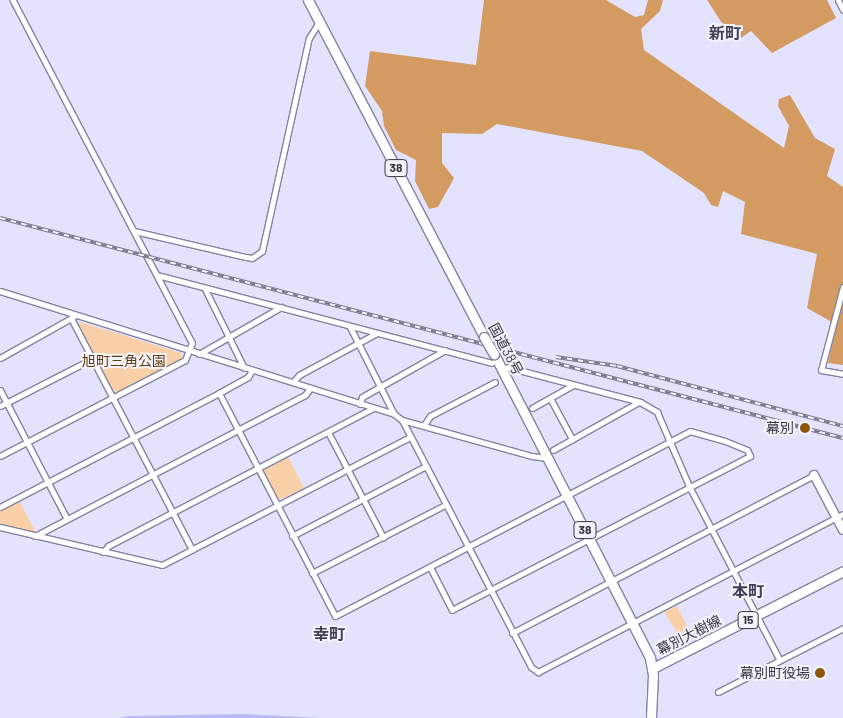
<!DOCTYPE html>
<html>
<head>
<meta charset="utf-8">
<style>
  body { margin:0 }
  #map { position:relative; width:843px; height:718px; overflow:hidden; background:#e3e3fe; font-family:Barlow,"Noto Sans JP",sans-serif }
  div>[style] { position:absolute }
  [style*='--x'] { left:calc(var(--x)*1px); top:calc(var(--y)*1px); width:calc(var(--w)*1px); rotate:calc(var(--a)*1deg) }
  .green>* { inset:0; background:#f9cfa7 }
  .forest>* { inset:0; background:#d39b61 }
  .water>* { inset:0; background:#babaf3 }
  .roads { filter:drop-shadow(1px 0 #8383a0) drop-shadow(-1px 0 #8383a0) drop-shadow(0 1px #8383a0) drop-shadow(0 -1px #8383a0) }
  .minor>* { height:5px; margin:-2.5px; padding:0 2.5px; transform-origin:2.5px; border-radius:2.5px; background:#fff }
  .secondary>* { height:8px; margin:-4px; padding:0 4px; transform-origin:4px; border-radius:4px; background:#fff }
  .primary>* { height:9px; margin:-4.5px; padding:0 4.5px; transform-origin:4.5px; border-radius:4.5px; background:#fff }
  .trunk>* { height:9px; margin:-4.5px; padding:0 4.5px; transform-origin:4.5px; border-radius:4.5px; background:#fff }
  .rail>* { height:4px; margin-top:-2px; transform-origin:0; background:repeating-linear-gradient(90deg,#f2f3f9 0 5.5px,#79798b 0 11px); box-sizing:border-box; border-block:1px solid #79798b }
  .bridges { filter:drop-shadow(1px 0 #8383a0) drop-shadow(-1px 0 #8383a0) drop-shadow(0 1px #8383a0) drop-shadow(0 -1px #8383a0) }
  .trunk-bridge>* { height:9px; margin:-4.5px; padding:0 4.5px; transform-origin:4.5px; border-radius:4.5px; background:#fff }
  .dots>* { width:14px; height:14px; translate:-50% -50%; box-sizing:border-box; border:2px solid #f2f3f9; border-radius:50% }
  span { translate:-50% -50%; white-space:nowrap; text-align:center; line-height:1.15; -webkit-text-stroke:4px #f2f3f9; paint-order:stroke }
  .shield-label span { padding:1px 4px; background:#f2f3f9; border:1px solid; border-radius:4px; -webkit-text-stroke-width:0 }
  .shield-label { font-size:12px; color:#363642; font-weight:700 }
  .street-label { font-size:14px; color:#363642 }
  .park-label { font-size:14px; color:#623c0f }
  .poi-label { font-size:14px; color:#363642 }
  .right { translate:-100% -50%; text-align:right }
  .quarter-label { font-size:16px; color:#403f59; font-weight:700 }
</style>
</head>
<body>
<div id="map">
  <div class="green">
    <i style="clip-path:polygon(80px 322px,181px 353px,181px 359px,117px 392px,111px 390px,78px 327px)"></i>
    <i style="clip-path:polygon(287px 455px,304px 488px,277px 501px,261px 469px)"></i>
    <i style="clip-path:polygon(18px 499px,35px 531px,32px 533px,0 525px,0 508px)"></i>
    <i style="clip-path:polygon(677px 606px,693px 638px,684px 643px,664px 612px)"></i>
  </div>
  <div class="forest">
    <i style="clip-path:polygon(484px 0,606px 0,635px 17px,644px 15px,648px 0,663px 0,660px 11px,641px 29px,644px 50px,784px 148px,789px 126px,778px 106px,779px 99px,790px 95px,815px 138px,835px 149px,827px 176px,843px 187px,843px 365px,828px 363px,837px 325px,807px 308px,817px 254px,741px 234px,745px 202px,723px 191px,718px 207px,711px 205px,704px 193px,642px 151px,497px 124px,482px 134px,442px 133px,442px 163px,454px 178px,438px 207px,429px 209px,415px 181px,416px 160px,396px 150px,384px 126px,382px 111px,365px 86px,370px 51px,476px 65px)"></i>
    <i style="clip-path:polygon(707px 0,827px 0,836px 18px,772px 53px,751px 31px,741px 38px,729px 34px)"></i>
  </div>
  <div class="water">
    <i style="clip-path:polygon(243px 714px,321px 718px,119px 718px,129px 716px)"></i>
  </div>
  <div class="roads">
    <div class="minor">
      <i style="--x:838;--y:0;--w:11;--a:63"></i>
      <i style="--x:134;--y:231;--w:115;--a:13.1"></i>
      <i style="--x:246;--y:257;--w:6;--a:9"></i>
      <i style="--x:252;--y:258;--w:12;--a:-35"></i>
      <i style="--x:262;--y:251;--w:218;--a:-77.6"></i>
      <i style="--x:309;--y:38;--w:19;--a:-58"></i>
      <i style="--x:157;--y:275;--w:346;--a:14.7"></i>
      <i style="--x:204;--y:287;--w:90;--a:63.7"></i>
      <i style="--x:843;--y:287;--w:86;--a:104.8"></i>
      <i style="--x:821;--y:370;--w:22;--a:10"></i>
      <i style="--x:0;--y:291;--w:413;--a:17.3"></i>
      <i style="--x:394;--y:414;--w:10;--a:37"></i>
      <i style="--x:402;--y:420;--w:135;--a:15.5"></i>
      <i style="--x:532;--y:456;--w:15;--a:8"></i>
      <i style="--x:72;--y:320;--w:259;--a:62.4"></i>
      <i style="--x:350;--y:327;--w:97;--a:63.2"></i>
      <i style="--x:199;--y:354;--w:95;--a:-29.8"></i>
      <i style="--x:0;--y:358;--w:84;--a:-29.3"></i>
      <i style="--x:507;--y:367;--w:138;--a:14.7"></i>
      <i style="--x:640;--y:402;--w:20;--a:30"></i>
      <i style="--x:657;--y:412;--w:81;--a:66.6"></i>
      <i style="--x:689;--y:486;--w:195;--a:62.5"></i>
      <i style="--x:293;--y:382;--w:9;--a:-49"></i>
      <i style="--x:299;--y:375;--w:89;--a:-28.3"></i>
      <i style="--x:0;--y:390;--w:145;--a:62.6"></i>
      <i style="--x:219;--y:393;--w:251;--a:62.5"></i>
      <i style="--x:335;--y:616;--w:400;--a:-27.5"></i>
      <i style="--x:690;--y:431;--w:36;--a:16"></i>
      <i style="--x:725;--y:441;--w:24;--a:22"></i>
      <i style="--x:747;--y:450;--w:7;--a:63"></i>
      <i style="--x:750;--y:456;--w:335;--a:152.7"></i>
      <i style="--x:452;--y:610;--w:48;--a:-117.1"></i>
      <i style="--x:550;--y:398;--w:47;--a:61.8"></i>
      <i style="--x:360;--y:404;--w:7;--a:-74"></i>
      <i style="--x:362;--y:397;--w:95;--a:-29.5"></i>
      <i style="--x:0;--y:406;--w:103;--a:-27.1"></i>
      <i style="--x:532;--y:408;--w:47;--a:-29.3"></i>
      <i style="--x:402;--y:420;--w:279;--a:62.4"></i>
      <i style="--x:531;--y:667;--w:9;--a:36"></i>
      <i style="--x:538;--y:672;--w:343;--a:-27.4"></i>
      <i style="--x:424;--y:425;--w:11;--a:-56"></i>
      <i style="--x:430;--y:416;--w:73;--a:-27.6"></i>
      <i style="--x:328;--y:432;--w:119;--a:62.4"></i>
      <i style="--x:553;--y:450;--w:98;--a:-29.2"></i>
      <i style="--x:0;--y:456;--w:208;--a:-27.4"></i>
      <i style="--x:185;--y:360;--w:18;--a:-68"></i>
      <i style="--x:192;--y:343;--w:387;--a:-117.6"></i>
      <i style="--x:0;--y:507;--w:247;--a:-27.5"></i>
      <i style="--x:219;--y:393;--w:33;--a:-29"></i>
      <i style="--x:248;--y:377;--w:8;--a:-60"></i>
      <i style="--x:0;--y:527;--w:166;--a:13.2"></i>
      <i style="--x:162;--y:565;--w:279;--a:-27.3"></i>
      <i style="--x:35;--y:536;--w:305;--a:-27.6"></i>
      <i style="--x:305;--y:395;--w:9;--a:-54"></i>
      <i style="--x:292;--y:536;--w:151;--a:-27.6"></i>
      <i style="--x:103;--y:552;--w:8;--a:-50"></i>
      <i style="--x:108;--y:546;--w:299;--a:-27.5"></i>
      <i style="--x:312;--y:573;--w:149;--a:-27.1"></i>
      <i style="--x:512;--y:633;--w:341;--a:-27.6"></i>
      <i style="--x:718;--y:692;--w:140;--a:-27.1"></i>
    </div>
    <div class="secondary">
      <i style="--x:814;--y:475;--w:62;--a:62.2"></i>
    </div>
    <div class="primary">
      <i style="--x:653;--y:668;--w:213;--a:-27"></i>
    </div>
    <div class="trunk">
      <i style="--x:308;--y:0;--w:380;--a:62.4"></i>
      <i style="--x:494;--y:354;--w:342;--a:62.8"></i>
      <i style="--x:650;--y:658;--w:17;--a:80"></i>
      <i style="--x:653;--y:675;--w:43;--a:92.7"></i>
    </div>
  </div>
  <div class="rail">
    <i style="--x:0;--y:218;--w:871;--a:14.63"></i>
    <i style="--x:556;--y:357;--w:62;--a:8.4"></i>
    <i style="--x:617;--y:366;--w:234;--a:14.9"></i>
  </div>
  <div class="bridges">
    <div class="trunk-bridge">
      <i style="--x:484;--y:337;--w:20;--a:60"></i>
    </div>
  </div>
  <div class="dots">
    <i style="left:805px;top:428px;background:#8c5509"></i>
    <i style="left:820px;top:673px;background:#8c5509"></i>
  </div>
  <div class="shield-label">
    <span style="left:396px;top:168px">38</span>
    <span style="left:585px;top:530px">38</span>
    <span style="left:748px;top:620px">15</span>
  </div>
  <div class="street-label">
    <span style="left:506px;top:349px;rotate:62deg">国道38号</span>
    <span style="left:689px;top:635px;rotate:-27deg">幕別大樹線</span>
  </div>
  <div class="park-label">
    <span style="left:124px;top:361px">旭町三角公園</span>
  </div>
  <div class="poi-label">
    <span class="right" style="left:794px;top:428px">幕別</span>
    <span class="right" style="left:810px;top:673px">幕別町役場</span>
  </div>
  <div class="quarter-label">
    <span style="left:725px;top:33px">新町</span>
    <span style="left:748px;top:591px">本町</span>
    <span style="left:329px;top:634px">幸町</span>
  </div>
</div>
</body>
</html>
